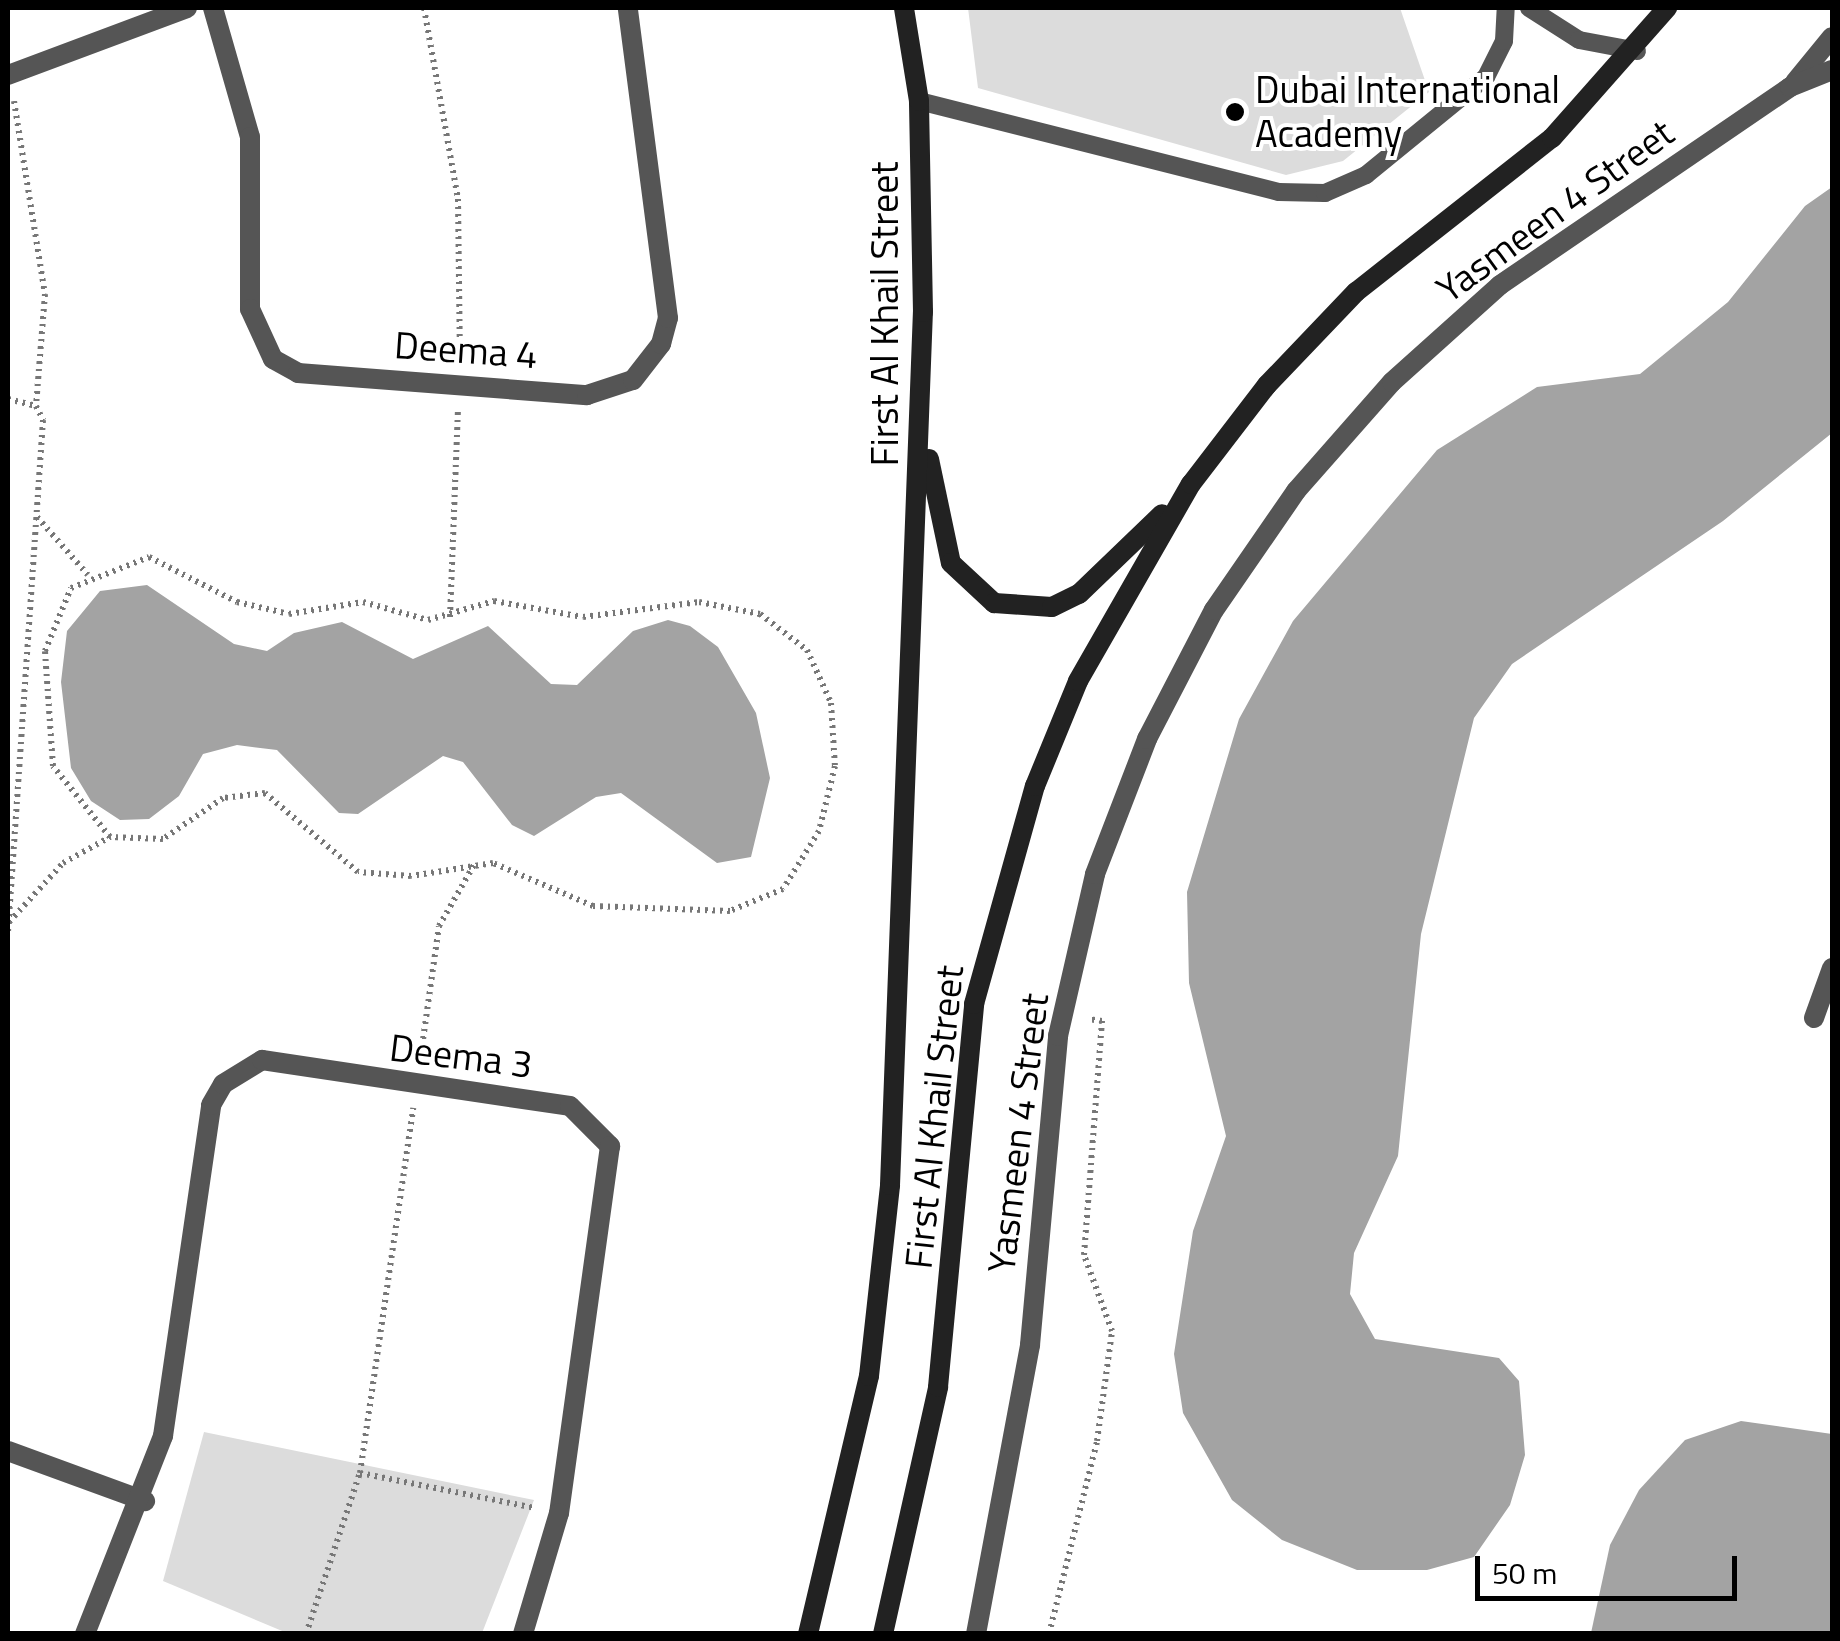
<!DOCTYPE html>
<html>
<head>
<meta charset="utf-8">
<style>
  body { margin:0 }
  #map { position:relative; width:1840px; height:1641px; overflow:hidden; background:#fff; font-family:"Titillium Web",sans-serif }
  div>[style] { position:absolute }
  [style*='--x'] { left:calc(var(--x)*1px); top:calc(var(--y)*1px); width:calc(var(--w)*1px); rotate:calc(var(--a)*1deg) }
  .green>* { inset:0; background:#dcdcdc }
  .water>* { inset:0; background:#a3a3a3 }
  .path>* { height:6px; margin-top:-3px; transform-origin:0; background:repeating-linear-gradient(90deg,#777 0 2.5px,transparent 0 7.5px) }
  .lane>* { height:18px; margin:-9px; padding:0 9px; transform-origin:9px; border-radius:9px; background:#555 }
  .street>* { height:20px; margin:-10px; padding:0 10px; transform-origin:10px; border-radius:10px; background:#555 }
  .secondary>* { height:20px; margin:-10px; padding:0 10px; transform-origin:10px; border-radius:10px; background:#222 }
  .dots>* { width:28px; height:28px; translate:-50% -50%; box-sizing:border-box; border:5px solid #fff; border-radius:50% }
  span { translate:-50% -50%; white-space:nowrap; text-align:center; line-height:1.15; -webkit-text-stroke:8px #fff; paint-order:stroke }
  .poi-label { font-size:38px; color:#000 }
  .left { translate:0 -50%; text-align:left }
  .street-label { font-size:38px; color:#000 }
  .frame { position:absolute; inset:0; border:10px solid #000; pointer-events:none }
  .scale { position:absolute; left:1475px; top:1556px; width:262px; height:45px; box-sizing:border-box; border:5px solid #000; border-top:0; padding-left:12px; font-size:30px; line-height:35px; white-space:nowrap; color:#000; -webkit-text-stroke:8px #fff; paint-order:stroke }
</style>
</head>
<body>
<div id="map">
  <div class="green">
    <i style="clip-path:polygon(968px 8px,1400px 8px,1429px 92px,1343px 161px,1286px 175px,978px 88px)"></i>
    <i style="clip-path:polygon(204px 1432px,534px 1500px,482px 1633px,287px 1633px,163px 1581px)"></i>
  </div>
  <div class="water">
    <i style="clip-path:polygon(1832px 187px,1832px 433px,1723px 521px,1512px 664px,1474px 718px,1421px 934px,1398px 1156px,1354px 1253px,1350px 1294px,1375px 1339px,1499px 1358px,1519px 1381px,1525px 1455px,1510px 1505px,1474px 1557px,1427px 1570px,1357px 1570px,1282px 1540px,1232px 1500px,1183px 1413px,1174px 1354px,1193px 1231px,1226px 1136px,1189px 983px,1187px 892px,1239px 719px,1293px 621px,1437px 450px,1537px 387px,1640px 374px,1728px 302px,1805px 206px)"></i>
    <i style="clip-path:polygon(147px 585px,234px 644px,267px 651px,294px 633px,342px 622px,413px 659px,488px 626px,551px 684px,577px 685px,633px 631px,668px 620px,690px 626px,718px 647px,756px 713px,770px 778px,751px 857px,717px 863px,621px 793px,596px 797px,534px 836px,512px 825px,463px 762px,443px 756px,358px 814px,339px 813px,277px 750px,237px 745px,203px 754px,179px 796px,149px 819px,120px 820px,91px 801px,71px 768px,61px 682px,67px 631px,100px 591px)"></i>
    <i style="clip-path:polygon(1741px 1421px,1832px 1434px,1832px 1633px,1591px 1633px,1610px 1545px,1639px 1490px,1685px 1440px)"></i>
  </div>
  <div class="path">
    <i style="--x:424;--y:8;--w:194;--a:79.9"></i>
    <i style="--x:458;--y:199;--w:159;--a:89.3"></i>
    <i style="--x:14;--y:101;--w:195;--a:80.9"></i>
    <i style="--x:45;--y:294;--w:112;--a:94.6"></i>
    <i style="--x:8;--y:399;--w:29;--a:14"></i>
    <i style="--x:36;--y:406;--w:16;--a:63"></i>
    <i style="--x:43;--y:420;--w:513;--a:93.91"></i>
    <i style="--x:37;--y:517;--w:77;--a:48.7"></i>
    <i style="--x:149;--y:557;--w:99;--a:27.1"></i>
    <i style="--x:237;--y:602;--w:53;--a:13"></i>
    <i style="--x:289;--y:614;--w:75;--a:-9.2"></i>
    <i style="--x:363;--y:602;--w:67;--a:15.5"></i>
    <i style="--x:428;--y:620;--w:69;--a:-16.1"></i>
    <i style="--x:494;--y:601;--w:90;--a:10.2"></i>
    <i style="--x:583;--y:617;--w:117;--a:-7.4"></i>
    <i style="--x:699;--y:602;--w:62;--a:11.1"></i>
    <i style="--x:760;--y:614;--w:59;--a:37.5"></i>
    <i style="--x:807;--y:650;--w:58;--a:65.6"></i>
    <i style="--x:831;--y:703;--w:63;--a:86.4"></i>
    <i style="--x:835;--y:766;--w:67;--a:103.8"></i>
    <i style="--x:819;--y:831;--w:68;--a:121.8"></i>
    <i style="--x:783;--y:889;--w:57;--a:157.5"></i>
    <i style="--x:730;--y:911;--w:137;--a:-177.9"></i>
    <i style="--x:593;--y:906;--w:109;--a:-156.7"></i>
    <i style="--x:493;--y:863;--w:83;--a:171"></i>
    <i style="--x:411;--y:876;--w:53;--a:-175.7"></i>
    <i style="--x:358;--y:872;--w:122;--a:-139.7"></i>
    <i style="--x:265;--y:793;--w:42;--a:173.2"></i>
    <i style="--x:223;--y:798;--w:73;--a:145.7"></i>
    <i style="--x:163;--y:839;--w:53;--a:-177.8"></i>
    <i style="--x:110;--y:837;--w:91;--a:-128.8"></i>
    <i style="--x:53;--y:766;--w:115;--a:-94"></i>
    <i style="--x:45;--y:651;--w:68;--a:-67.6"></i>
    <i style="--x:71;--y:588;--w:84;--a:-21.7"></i>
    <i style="--x:450;--y:617;--w:207;--a:-87.8"></i>
    <i style="--x:9;--y:922;--w:80;--a:-47.5"></i>
    <i style="--x:63;--y:863;--w:54;--a:-29"></i>
    <i style="--x:420;--y:1061;--w:136;--a:-82"></i>
    <i style="--x:439;--y:926;--w:70;--a:-60.2"></i>
    <i style="--x:360;--y:1473;--w:178;--a:11.3"></i>
    <i style="--x:306;--y:1634;--w:170;--a:-71.5"></i>
    <i style="--x:360;--y:1473;--w:369;--a:-81.7"></i>
    <i style="--x:1049;--y:1634;--w:199;--a:-76"></i>
    <i style="--x:1097;--y:1441;--w:111;--a:-82.2"></i>
    <i style="--x:1112;--y:1331;--w:81;--a:-110.2"></i>
    <i style="--x:1084;--y:1255;--w:235;--a:-85.6"></i>
    <i style="--x:1102;--y:1021;--w:14;--a:-172"></i>
  </div>
  <div class="lane">
    <i style="--x:1529;--y:8;--w:59;--a:32.6"></i>
    <i style="--x:1579;--y:40;--w:59;--a:10.7"></i>
    <i style="--x:919;--y:101;--w:371;--a:14.2"></i>
    <i style="--x:1279;--y:192;--w:46;--a:1.2"></i>
    <i style="--x:1325;--y:193;--w:45;--a:-23.7"></i>
    <i style="--x:1366;--y:175;--w:155;--a:-39.2"></i>
    <i style="--x:1486;--y:77;--w:40;--a:-63.4"></i>
    <i style="--x:1504;--y:41;--w:33;--a:-87"></i>
  </div>
  <div class="street">
    <i style="--x:213;--y:8;--w:134;--a:74"></i>
    <i style="--x:250;--y:137;--w:172;--a:90"></i>
    <i style="--x:250;--y:309;--w:55;--a:65.3"></i>
    <i style="--x:273;--y:359;--w:29;--a:29"></i>
    <i style="--x:298;--y:373;--w:290;--a:4.4"></i>
    <i style="--x:587;--y:395;--w:48;--a:-18.1"></i>
    <i style="--x:633;--y:380;--w:46;--a:-52.1"></i>
    <i style="--x:661;--y:344;--w:27;--a:-75"></i>
    <i style="--x:668;--y:318;--w:313;--a:-97.4"></i>
    <i style="--x:8;--y:75;--w:191;--a:-20.5"></i>
    <i style="--x:1795;--y:82;--w:58;--a:-50.6"></i>
    <i style="--x:1814;--y:1018;--w:53;--a:-70.2"></i>
    <i style="--x:8;--y:1451;--w:146;--a:20.1"></i>
    <i style="--x:85;--y:1634;--w:213;--a:-68.5"></i>
    <i style="--x:163;--y:1436;--w:334;--a:-81.7"></i>
    <i style="--x:211;--y:1105;--w:24;--a:-60"></i>
    <i style="--x:223;--y:1084;--w:46;--a:-31.6"></i>
    <i style="--x:262;--y:1060;--w:311;--a:8.5"></i>
    <i style="--x:570;--y:1106;--w:57;--a:45"></i>
    <i style="--x:610;--y:1146;--w:371;--a:97.9"></i>
    <i style="--x:559;--y:1513;--w:126;--a:106.6"></i>
    <i style="--x:976;--y:1634;--w:294;--a:-79.4"></i>
    <i style="--x:1030;--y:1345;--w:310;--a:-84.8"></i>
    <i style="--x:1058;--y:1036;--w:166;--a:-77.1"></i>
    <i style="--x:1095;--y:874;--w:145;--a:-68.9"></i>
    <i style="--x:1147;--y:739;--w:145;--a:-62.6"></i>
    <i style="--x:1214;--y:610;--w:145;--a:-55.4"></i>
    <i style="--x:1296;--y:491;--w:145;--a:-48.6"></i>
    <i style="--x:1392;--y:382;--w:145;--a:-41.9"></i>
    <i style="--x:1500;--y:285;--w:351;--a:-34.3"></i>
    <i style="--x:1790;--y:87;--w:45;--a:-22"></i>
  </div>
  <div class="secondary">
    <i style="--x:929;--y:459;--w:106;--a:78.1"></i>
    <i style="--x:951;--y:563;--w:59;--a:42.9"></i>
    <i style="--x:994;--y:603;--w:58;--a:3.9"></i>
    <i style="--x:1052;--y:607;--w:30;--a:-26"></i>
    <i style="--x:1079;--y:594;--w:115;--a:-43.9"></i>
    <i style="--x:808;--y:1634;--w:265;--a:-76.7"></i>
    <i style="--x:869;--y:1376;--w:192;--a:-83.7"></i>
    <i style="--x:890;--y:1185;--w:874;--a:-87.84"></i>
    <i style="--x:923;--y:312;--w:211;--a:-91.1"></i>
    <i style="--x:919;--y:101;--w:94;--a:-99.2"></i>
    <i style="--x:883;--y:1634;--w:253;--a:-77.4"></i>
    <i style="--x:938;--y:1387;--w:385;--a:-84.6"></i>
    <i style="--x:974;--y:1004;--w:226;--a:-74.4"></i>
    <i style="--x:1035;--y:786;--w:113;--a:-67.7"></i>
    <i style="--x:1078;--y:681;--w:227;--a:-60.2"></i>
    <i style="--x:1191;--y:484;--w:125;--a:-52.5"></i>
    <i style="--x:1267;--y:385;--w:129;--a:-46.3"></i>
    <i style="--x:1356;--y:292;--w:249;--a:-38.2"></i>
    <i style="--x:1552;--y:138;--w:174;--a:-48.5"></i>
  </div>
  <div class="dots">
    <i style="left:1235px;top:112px;background:#000"></i>
  </div>
  <div class="poi-label">
    <span class="left" style="left:1255px;top:112px">Dubai International<br>Academy</span>
  </div>
  <div class="street-label">
    <span style="left:1555px;top:211px;rotate:-36deg">Yasmeen 4 Street</span>
    <span style="left:885px;top:314px;rotate:-90deg">First Al Khail Street</span>
    <span style="left:466px;top:350px;rotate:4deg">Deema 4</span>
    <span style="left:461px;top:1056px;rotate:7deg">Deema 3</span>
    <span style="left:934px;top:1117px;rotate:-84deg">First Al Khail Street</span>
    <span style="left:1018px;top:1133px;rotate:-83deg">Yasmeen 4 Street</span>
  </div>
  <div class="frame"></div>
  <div class="scale">50 m</div>
</div>
</body>
</html>
